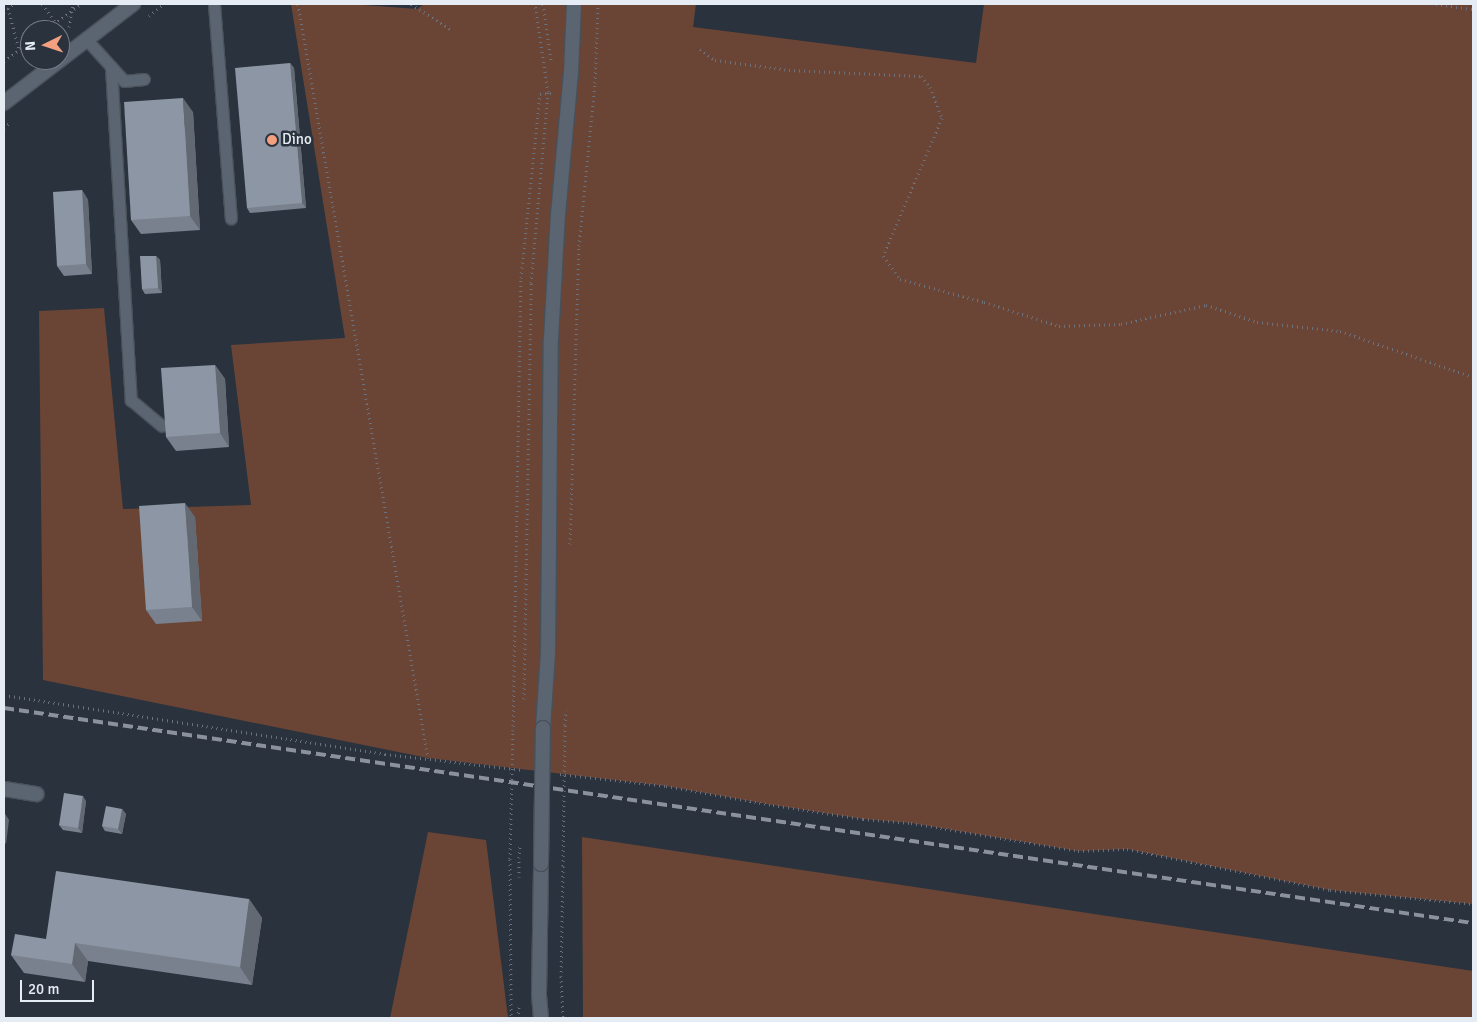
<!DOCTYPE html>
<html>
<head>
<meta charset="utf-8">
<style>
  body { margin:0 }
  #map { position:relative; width:1477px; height:1022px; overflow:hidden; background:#2a323e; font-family:Signika,sans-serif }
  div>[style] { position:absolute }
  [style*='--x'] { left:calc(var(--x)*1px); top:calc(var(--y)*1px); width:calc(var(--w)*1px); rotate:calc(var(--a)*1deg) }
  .green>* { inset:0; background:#6a4536 }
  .path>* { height:3px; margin-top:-1.5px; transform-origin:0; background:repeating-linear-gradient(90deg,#6b727d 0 1px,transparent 0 5px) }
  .roads { filter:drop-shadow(1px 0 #49515a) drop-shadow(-1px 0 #49515a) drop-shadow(0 1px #49515a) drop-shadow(0 -1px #49515a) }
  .service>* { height:11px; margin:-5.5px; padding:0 5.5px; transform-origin:5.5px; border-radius:5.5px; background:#5b6471 }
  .minor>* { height:14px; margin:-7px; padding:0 7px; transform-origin:7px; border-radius:7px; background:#5b6471 }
  .tertiary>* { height:14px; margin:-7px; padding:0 7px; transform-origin:7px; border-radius:7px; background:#5b6471 }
  .rail>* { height:4px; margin-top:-2px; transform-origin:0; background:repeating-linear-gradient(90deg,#8b929b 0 10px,transparent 0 15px) }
  .path-bridge>* { height:3px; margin-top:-1.5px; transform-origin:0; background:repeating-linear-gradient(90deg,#6b727d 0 1px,transparent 0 5px) }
  .bridges { filter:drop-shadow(1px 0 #49515a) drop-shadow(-1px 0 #49515a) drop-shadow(0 1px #49515a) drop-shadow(0 -1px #49515a) }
  .tertiary-bridge>* { height:14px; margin:-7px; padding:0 7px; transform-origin:7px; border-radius:7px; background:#5b6471 }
  .wall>* { inset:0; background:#78818d }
  .shaded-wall>* { inset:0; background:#626973 }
  .building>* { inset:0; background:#8c96a4 }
  .dots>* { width:14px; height:14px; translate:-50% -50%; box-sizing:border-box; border:2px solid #2a323e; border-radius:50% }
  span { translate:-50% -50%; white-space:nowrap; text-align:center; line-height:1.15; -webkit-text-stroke:5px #2a323e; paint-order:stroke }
  .poi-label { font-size:15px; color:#e6ecf3 }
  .left { translate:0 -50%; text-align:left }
  .frame { position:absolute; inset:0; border:5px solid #e6ecf3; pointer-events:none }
  .north { position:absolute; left:20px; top:20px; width:50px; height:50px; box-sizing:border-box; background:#2a323e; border:1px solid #757c86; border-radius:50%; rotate:266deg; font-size:14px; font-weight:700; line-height:20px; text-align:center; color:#e6ecf3 }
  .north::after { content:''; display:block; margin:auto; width:18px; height:22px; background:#f2a080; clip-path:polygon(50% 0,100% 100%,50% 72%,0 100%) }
  .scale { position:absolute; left:20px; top:980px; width:74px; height:22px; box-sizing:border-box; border:2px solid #e6ecf3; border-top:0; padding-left:6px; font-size:15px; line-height:18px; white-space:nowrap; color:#e6ecf3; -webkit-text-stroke:4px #2a323e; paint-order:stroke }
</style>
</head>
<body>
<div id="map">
  <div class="green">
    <i style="clip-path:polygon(291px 4px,350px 4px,417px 9px,424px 4px,696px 4px,693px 27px,976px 63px,984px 4px,1473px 4px,1473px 904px,1330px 890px,1127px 849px,1078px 851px,911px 823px,863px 819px,773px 805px,666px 786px,428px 758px,43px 680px,39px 311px,104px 308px,123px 509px,251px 505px,231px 345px,345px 338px)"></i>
    <i style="clip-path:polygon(428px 832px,486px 840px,508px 1018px,390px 1018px)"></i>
    <i style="clip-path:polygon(582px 837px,1473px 971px,1473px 1018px,583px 1018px)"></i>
  </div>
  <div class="path">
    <i style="--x:42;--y:4;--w:24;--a:54"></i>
    <i style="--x:298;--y:4;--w:765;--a:80.22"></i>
    <i style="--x:411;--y:4;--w:49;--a:32.4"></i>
    <i style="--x:543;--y:4;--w:57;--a:81.9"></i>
    <i style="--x:1436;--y:4;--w:37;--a:8"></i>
    <i style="--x:8;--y:8;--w:43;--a:75.3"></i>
    <i style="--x:4;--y:12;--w:13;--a:-39"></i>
    <i style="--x:149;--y:16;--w:19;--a:-39"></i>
    <i style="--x:69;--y:27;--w:23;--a:-80"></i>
    <i style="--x:46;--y:30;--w:44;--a:-36.6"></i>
    <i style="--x:700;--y:49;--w:19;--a:36"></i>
    <i style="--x:715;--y:60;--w:75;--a:7.7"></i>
    <i style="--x:789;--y:70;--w:132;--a:2.6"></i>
    <i style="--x:921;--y:76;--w:14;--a:51"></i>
    <i style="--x:930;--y:87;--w:33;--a:69"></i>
    <i style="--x:942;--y:118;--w:150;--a:113.1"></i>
    <i style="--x:883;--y:256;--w:29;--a:54"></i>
    <i style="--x:900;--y:279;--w:87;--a:15.3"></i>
    <i style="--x:984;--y:302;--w:79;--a:17.7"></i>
    <i style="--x:1059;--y:326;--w:62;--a:-1.8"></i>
    <i style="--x:1121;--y:324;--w:87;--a:-12.6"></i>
    <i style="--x:1206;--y:305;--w:54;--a:18.4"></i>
    <i style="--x:1257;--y:322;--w:83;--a:6.2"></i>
    <i style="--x:1340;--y:331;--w:141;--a:19.1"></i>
    <i style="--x:4;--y:61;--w:32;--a:-36"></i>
    <i style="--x:4;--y:128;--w:9;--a:-41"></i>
    <i style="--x:570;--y:544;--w:298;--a:-88.3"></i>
    <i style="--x:579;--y:246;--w:164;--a:-84.4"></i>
    <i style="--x:595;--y:83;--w:79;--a:-87.8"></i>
    <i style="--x:4;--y:695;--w:386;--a:8.8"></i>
    <i style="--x:385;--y:754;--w:140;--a:6.6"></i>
    <i style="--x:524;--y:699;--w:416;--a:-89"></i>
    <i style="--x:531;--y:283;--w:192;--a:-84.9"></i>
    <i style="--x:548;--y:92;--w:89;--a:-98.4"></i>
    <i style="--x:565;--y:725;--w:15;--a:-86"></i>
    <i style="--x:513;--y:731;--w:453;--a:-89"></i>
    <i style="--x:521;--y:278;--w:185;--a:-84.1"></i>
    <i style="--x:540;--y:94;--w:11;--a:-5"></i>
    <i style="--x:560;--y:774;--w:107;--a:6.5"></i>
    <i style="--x:666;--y:786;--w:109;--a:10.1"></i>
    <i style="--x:773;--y:805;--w:91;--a:8.8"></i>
    <i style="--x:863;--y:819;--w:48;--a:4.8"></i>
    <i style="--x:911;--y:823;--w:169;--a:9.5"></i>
    <i style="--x:1078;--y:851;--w:49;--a:-2.3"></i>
    <i style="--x:1127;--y:849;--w:207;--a:11.4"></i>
    <i style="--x:1330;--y:890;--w:144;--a:5.6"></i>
    <i style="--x:510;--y:859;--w:159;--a:89.6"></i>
    <i style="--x:563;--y:866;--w:110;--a:91"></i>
    <i style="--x:561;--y:976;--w:42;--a:87.3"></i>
    <i style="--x:519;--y:877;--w:19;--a:-90"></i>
    <i style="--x:518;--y:1018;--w:12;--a:-85"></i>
  </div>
  <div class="roads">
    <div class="service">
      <i style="--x:214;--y:4;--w:215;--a:85.5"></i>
      <i style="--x:87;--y:40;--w:55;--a:47.9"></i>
      <i style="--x:124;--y:81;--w:20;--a:-6"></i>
      <i style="--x:111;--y:67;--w:334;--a:86.6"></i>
      <i style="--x:131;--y:400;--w:40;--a:40"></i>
    </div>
    <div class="minor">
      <i style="--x:4;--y:789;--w:33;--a:9"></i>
    </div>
    <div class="tertiary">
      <i style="--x:4;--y:103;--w:163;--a:-37.5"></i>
      <i style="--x:543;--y:728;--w:75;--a:-86.2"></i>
      <i style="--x:548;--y:653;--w:314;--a:-89.5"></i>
      <i style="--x:551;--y:339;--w:124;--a:-86.8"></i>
      <i style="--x:558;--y:215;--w:143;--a:-84.8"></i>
      <i style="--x:571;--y:73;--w:69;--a:-87.5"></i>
      <i style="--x:541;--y:1018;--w:23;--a:-95"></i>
      <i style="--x:539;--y:995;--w:131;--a:-89.1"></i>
    </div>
  </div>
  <div class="rail">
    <i style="--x:4;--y:708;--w:1485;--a:8.33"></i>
  </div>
  <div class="path-bridge">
    <i style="--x:519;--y:858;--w:13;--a:-86"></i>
    <i style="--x:510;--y:859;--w:128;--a:-88.7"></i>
    <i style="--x:563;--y:866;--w:141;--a:-89.2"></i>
  </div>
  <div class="bridges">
    <div class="tertiary-bridge">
      <i style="--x:541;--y:864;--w:136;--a:-89.2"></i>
    </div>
  </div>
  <div class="wall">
    <i style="clip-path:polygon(290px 63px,294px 68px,306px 208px,250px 213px,247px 208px)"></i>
    <i style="clip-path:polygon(193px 112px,200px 230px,141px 234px,131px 220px)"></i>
    <i style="clip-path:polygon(82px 190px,88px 200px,92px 274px,64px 276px,57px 266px)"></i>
    <i style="clip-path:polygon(156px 256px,160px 260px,162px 293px,145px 294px,142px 289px)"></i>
    <i style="clip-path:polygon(215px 365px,225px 379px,229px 447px,176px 451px,166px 437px)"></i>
    <i style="clip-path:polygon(195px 517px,202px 621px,156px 624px,146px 610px)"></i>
    <i style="clip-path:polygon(86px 801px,82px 833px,63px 830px,59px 825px)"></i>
    <i style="clip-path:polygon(122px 809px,126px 814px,122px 834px,105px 831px,102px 826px)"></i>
    <i style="clip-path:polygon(249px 899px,262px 918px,252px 985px,88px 961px,85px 982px,24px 973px,11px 955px,46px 939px)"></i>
  </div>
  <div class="shaded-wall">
    <i style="clip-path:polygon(290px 63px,294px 68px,306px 208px,302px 203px)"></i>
    <i style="clip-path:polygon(183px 98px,193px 112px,200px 230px,190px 216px)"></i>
    <i style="clip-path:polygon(82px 190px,88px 200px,92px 274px,86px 264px)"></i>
    <i style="clip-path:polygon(156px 256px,160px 260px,162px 293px,158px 288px)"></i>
    <i style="clip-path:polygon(215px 365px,225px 379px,229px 447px,220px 433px)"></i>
    <i style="clip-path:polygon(185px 503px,195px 517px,202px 621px,192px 607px)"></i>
    <i style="clip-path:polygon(83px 796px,86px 801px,82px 833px,78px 828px)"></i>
    <i style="clip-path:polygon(122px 809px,126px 814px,122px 834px,118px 829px)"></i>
    <i style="clip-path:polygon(4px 812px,9px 820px,6px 844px,4px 841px)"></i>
    <i style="clip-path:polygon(249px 899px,262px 918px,252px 985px,240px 967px)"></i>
    <i style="clip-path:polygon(75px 943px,88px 961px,85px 982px,72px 964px)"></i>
  </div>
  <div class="building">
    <i style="clip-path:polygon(290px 63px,302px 203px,247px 208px,235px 68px)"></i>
    <i style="clip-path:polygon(183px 98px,190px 216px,131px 220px,124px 102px)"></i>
    <i style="clip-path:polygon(82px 190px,86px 264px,57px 266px,53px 192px)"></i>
    <i style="clip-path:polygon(140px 256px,156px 256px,158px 288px,142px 289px)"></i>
    <i style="clip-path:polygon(215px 365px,220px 433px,166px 437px,161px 368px)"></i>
    <i style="clip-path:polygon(185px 503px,192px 607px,146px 610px,139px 506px)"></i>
    <i style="clip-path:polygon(64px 793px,83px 796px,78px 828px,59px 825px)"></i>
    <i style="clip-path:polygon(106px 806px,122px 809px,118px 829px,102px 826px)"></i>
    <i style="clip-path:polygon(56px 871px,249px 899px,240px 967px,75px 943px,72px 964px,11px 955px,15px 934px,46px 939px)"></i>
  </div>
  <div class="dots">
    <i style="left:272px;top:140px;background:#f2a080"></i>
  </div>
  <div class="poi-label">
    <span class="left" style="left:282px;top:140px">Dino</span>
  </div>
  <div class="frame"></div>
  <div class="north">N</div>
  <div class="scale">20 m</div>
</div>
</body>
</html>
